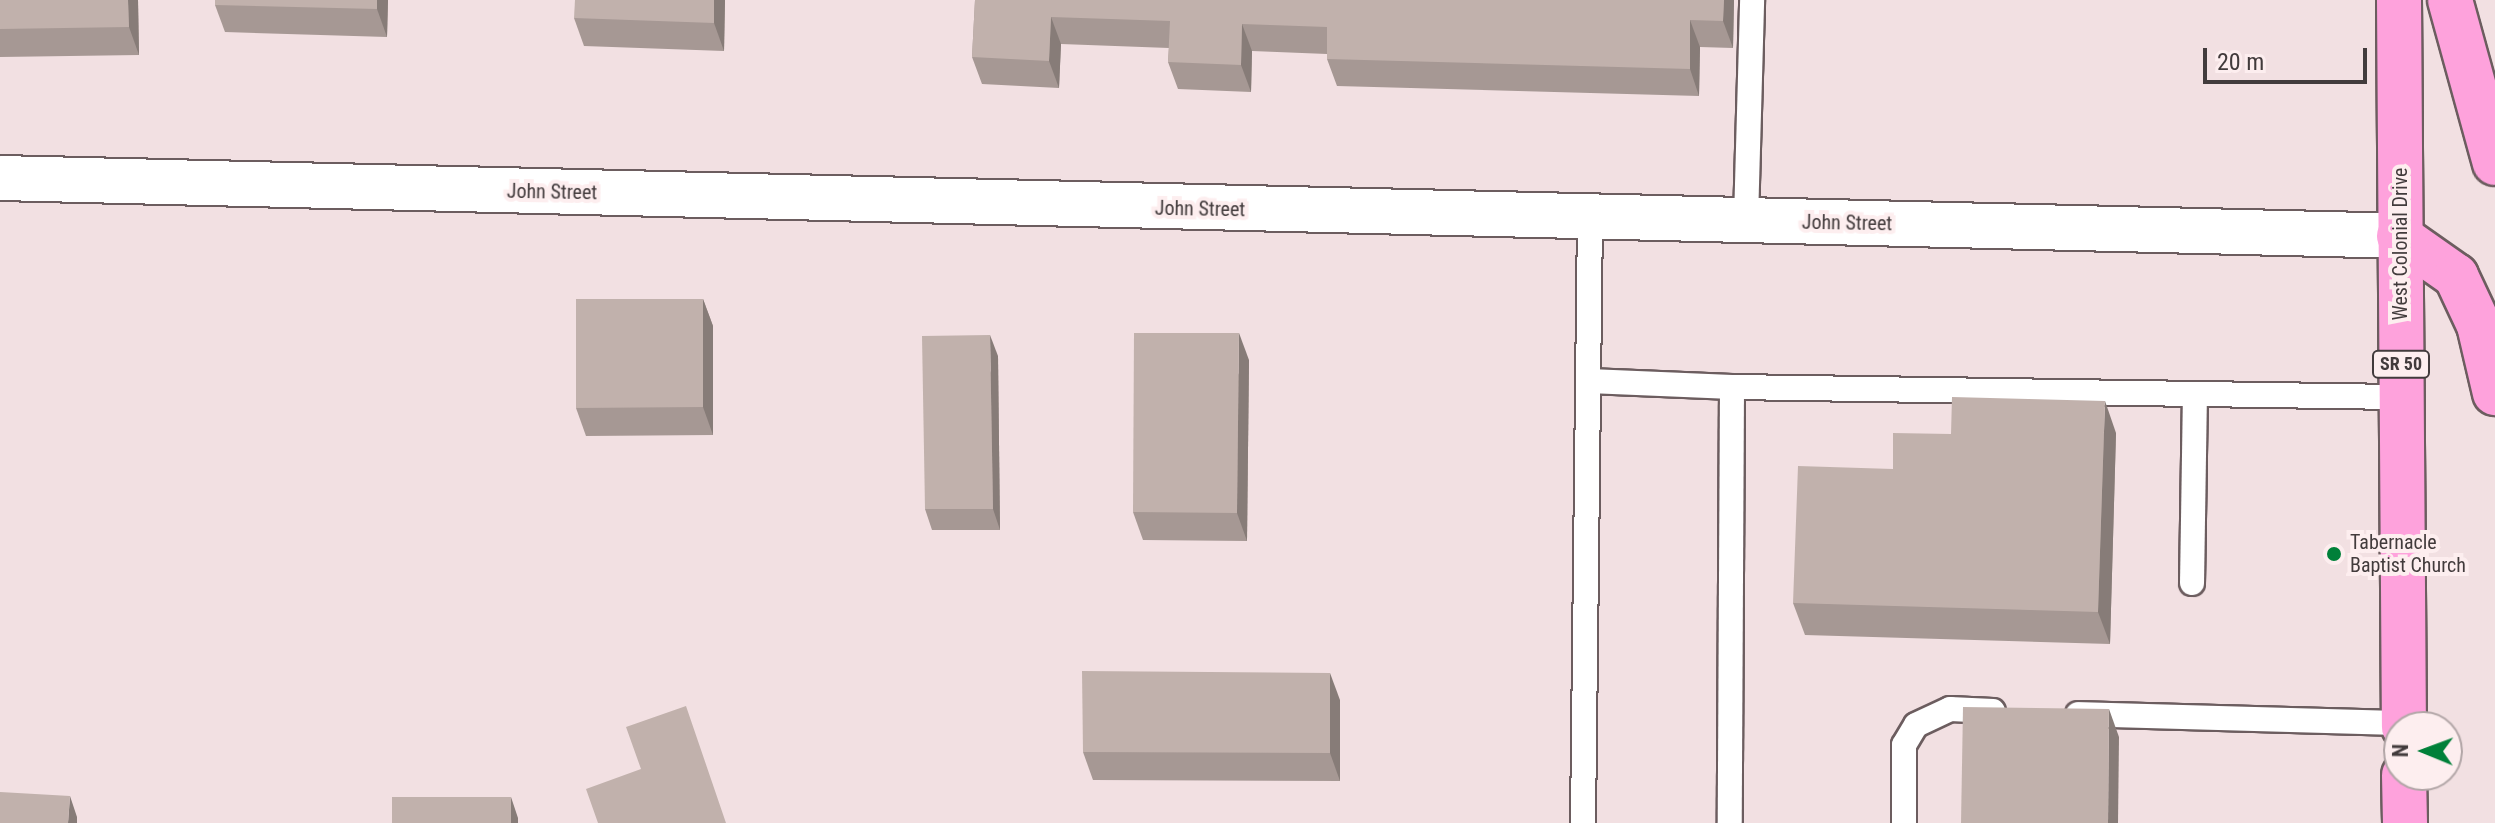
<!DOCTYPE html>
<html>
<head>
<meta charset="utf-8">
<style>
  body { margin:0 }
  #map { position:relative; width:2495px; height:823px; overflow:hidden; background:#f2e0e2; font-family:"Roboto Condensed",sans-serif }
  div>[style] { position:absolute }
  [style*='--x'] { left:calc(var(--x)*1px); top:calc(var(--y)*1px); width:calc(var(--w)*1px); rotate:calc(var(--a)*1deg) }
  .roads { filter:drop-shadow(2px 0 #6c5d5f) drop-shadow(-2px 0 #6c5d5f) drop-shadow(0 2px #6c5d5f) drop-shadow(0 -2px #6c5d5f) }
  .lane>* { height:24px; margin:-12px; padding:0 12px; transform-origin:12px; border-radius:12px; background:#fff }
  .street>* { height:44px; margin:-22px; padding:0 22px; transform-origin:22px; border-radius:22px; background:#fff }
  .highway>* { height:44px; margin:-22px; padding:0 22px; transform-origin:22px; border-radius:22px; background:#fea2dc }
  .wall>* { inset:0; background:#a69894 }
  .shaded-wall>* { inset:0; background:#877c78 }
  .building>* { inset:0; background:#c1b1ac }
  .dots>* { width:22px; height:22px; translate:-50% -50%; box-sizing:border-box; border:4px solid #fdeeef; border-radius:50% }
  span { translate:-50% -50%; white-space:nowrap; text-align:center; line-height:1.15; -webkit-text-stroke:8px #fdeeef; paint-order:stroke }
  .shield-label span { padding:2px 6px; background:#fdeeef; border:2px solid; border-radius:6px; -webkit-text-stroke-width:0 }
  .shield-label { font-size:18px; color:#423b3c; font-weight:700 }
  .street-label { font-size:20px; color:#423b3c }
  .poi-label { font-size:20px; color:#423b3c }
  .left { translate:0 -50%; text-align:left }
  .north { position:absolute; left:2383px; top:711px; width:80px; height:80px; box-sizing:border-box; background:#fdeeef; border:2px solid #b2a6a7; border-radius:50%; rotate:271deg; font-size:22px; font-weight:700; line-height:32px; text-align:center; color:#423b3c }
  .north::after { content:''; display:block; margin:auto; width:28px; height:36px; background:#008039; clip-path:polygon(50% 0,100% 100%,50% 72%,0 100%) }
  .scale { position:absolute; left:2203px; top:48px; width:164px; height:36px; box-sizing:border-box; border:4px solid #423b3c; border-top:0; padding-left:10px; font-size:24px; line-height:28px; white-space:nowrap; color:#423b3c; -webkit-text-stroke:6px #fdeeef; paint-order:stroke }
</style>
</head>
<body>
<div id="map">
  <div class="roads">
    <div class="lane">
      <i style="--x:1746;--y:220;--w:220;--a:-88.4"></i>
      <i style="--x:1589;--y:381;--w:143;--a:2.4"></i>
      <i style="--x:1732;--y:387;--w:436;--a:90.3"></i>
      <i style="--x:1732;--y:387;--w:669;--a:0.86"></i>
      <i style="--x:2192;--y:583;--w:188;--a:-89.1"></i>
      <i style="--x:2078;--y:714;--w:326;--a:1.6"></i>
      <i style="--x:1583;--y:823;--w:604;--a:-89.34"></i>
      <i style="--x:1904;--y:823;--w:78;--a:-90"></i>
      <i style="--x:1904;--y:745;--w:23;--a:-59"></i>
      <i style="--x:1916;--y:725;--w:38;--a:-25"></i>
      <i style="--x:1950;--y:709;--w:43;--a:2.7"></i>
    </div>
    <div class="street">
      <i style="--x:0;--y:178;--w:2400;--a:1.38"></i>
    </div>
    <div class="highway">
      <i style="--x:2399;--y:0;--w:727;--a:89.61"></i>
      <i style="--x:2450;--y:0;--w:169;--a:74.6"></i>
      <i style="--x:2399;--y:236;--w:70;--a:35.1"></i>
      <i style="--x:2456;--y:276;--w:54;--a:64.9"></i>
      <i style="--x:2479;--y:325;--w:70;--a:76.8"></i>
      <i style="--x:2404;--y:775;--w:48;--a:88.8"></i>
    </div>
  </div>
  <div class="wall">
    <i style="clip-path:polygon(0 0,138px 0,139px 55px,0 57px)"></i>
    <i style="clip-path:polygon(215px 0,388px 0,387px 37px,225px 32px,215px 5px)"></i>
    <i style="clip-path:polygon(725px 0,724px 51px,584px 46px,574px 18px)"></i>
    <i style="clip-path:polygon(975px 0,1734px 0,1733px 48px,1700px 47px,1699px 96px,1337px 86px,1327px 59px,1327px 54px,1252px 51px,1251px 92px,1178px 89px,1168px 62px,1169px 48px,1061px 44px,1059px 88px,982px 84px,972px 57px)"></i>
    <i style="clip-path:polygon(703px 299px,713px 326px,713px 435px,586px 436px,576px 408px)"></i>
    <i style="clip-path:polygon(998px 356px,1000px 530px,932px 530px,925px 509px)"></i>
    <i style="clip-path:polygon(1249px 360px,1247px 541px,1143px 540px,1133px 512px)"></i>
    <i style="clip-path:polygon(2116px 433px,2110px 644px,1805px 635px,1793px 603px,1951px 434px)"></i>
    <i style="clip-path:polygon(1340px 700px,1340px 781px,1093px 780px,1083px 752px)"></i>
  </div>
  <div class="shaded-wall">
    <i style="clip-path:polygon(128px 0,138px 0,139px 55px,129px 27px)"></i>
    <i style="clip-path:polygon(377px 0,388px 0,387px 37px,377px 9px)"></i>
    <i style="clip-path:polygon(714px 0,725px 0,724px 51px,714px 23px)"></i>
    <i style="clip-path:polygon(1724px 0,1734px 0,1733px 48px,1723px 21px)"></i>
    <i style="clip-path:polygon(1051px 17px,1061px 44px,1059px 88px,1049px 61px)"></i>
    <i style="clip-path:polygon(1690px 20px,1700px 47px,1699px 96px,1690px 69px)"></i>
    <i style="clip-path:polygon(1242px 24px,1252px 51px,1251px 92px,1241px 65px)"></i>
    <i style="clip-path:polygon(703px 299px,713px 326px,713px 435px,703px 407px)"></i>
    <i style="clip-path:polygon(1239px 333px,1249px 360px,1247px 541px,1237px 513px)"></i>
    <i style="clip-path:polygon(990px 335px,998px 356px,1000px 530px,993px 509px)"></i>
    <i style="clip-path:polygon(2105px 401px,2116px 433px,2110px 644px,2098px 612px)"></i>
    <i style="clip-path:polygon(1330px 673px,1340px 700px,1340px 781px,1330px 753px)"></i>
    <i style="clip-path:polygon(2109px 709px,2119px 737px,2118px 823px,2108px 823px)"></i>
    <i style="clip-path:polygon(70px 796px,77px 817px,77px 823px,68px 823px)"></i>
    <i style="clip-path:polygon(511px 797px,518px 818px,518px 823px,511px 823px)"></i>
  </div>
  <div class="building">
    <i style="clip-path:polygon(0 0,128px 0,129px 27px,0 29px)"></i>
    <i style="clip-path:polygon(215px 0,377px 0,377px 9px,215px 5px)"></i>
    <i style="clip-path:polygon(575px 0,714px 0,714px 23px,574px 18px)"></i>
    <i style="clip-path:polygon(975px 0,1724px 0,1723px 21px,1690px 20px,1690px 69px,1327px 59px,1327px 27px,1242px 24px,1241px 65px,1168px 62px,1170px 21px,1051px 17px,1049px 61px,972px 57px)"></i>
    <i style="clip-path:polygon(576px 299px,703px 299px,703px 407px,576px 408px)"></i>
    <i style="clip-path:polygon(1134px 333px,1239px 333px,1237px 513px,1133px 512px)"></i>
    <i style="clip-path:polygon(990px 335px,993px 509px,925px 509px,922px 336px)"></i>
    <i style="clip-path:polygon(1952px 397px,2105px 401px,2098px 612px,1793px 603px,1798px 466px,1893px 469px,1893px 433px,1951px 434px)"></i>
    <i style="clip-path:polygon(1082px 671px,1330px 673px,1330px 753px,1083px 752px)"></i>
    <i style="clip-path:polygon(686px 706px,726px 823px,598px 823px,586px 789px,641px 769px,626px 727px)"></i>
    <i style="clip-path:polygon(1963px 707px,2109px 709px,2108px 823px,1961px 823px)"></i>
    <i style="clip-path:polygon(0 792px,70px 796px,68px 823px,0 823px)"></i>
    <i style="clip-path:polygon(392px 797px,511px 797px,511px 823px,392px 823px)"></i>
  </div>
  <div class="dots">
    <i style="left:2334px;top:554px;background:#008039"></i>
  </div>
  <div class="shield-label">
    <span style="left:2401px;top:364px">SR 50</span>
  </div>
  <div class="street-label">
    <span style="left:552px;top:192px;rotate:1deg">John Street</span>
    <span style="left:1200px;top:209px;rotate:1deg">John Street</span>
    <span style="left:1847px;top:223px;rotate:1deg">John Street</span>
    <span style="left:2400px;top:244px;rotate:-90deg">West Colonial Drive</span>
  </div>
  <div class="poi-label">
    <span class="left" style="left:2350px;top:554px">Tabernacle<br>Baptist Church</span>
  </div>
  <div class="north">N</div>
  <div class="scale">20 m</div>
</div>
</body>
</html>
